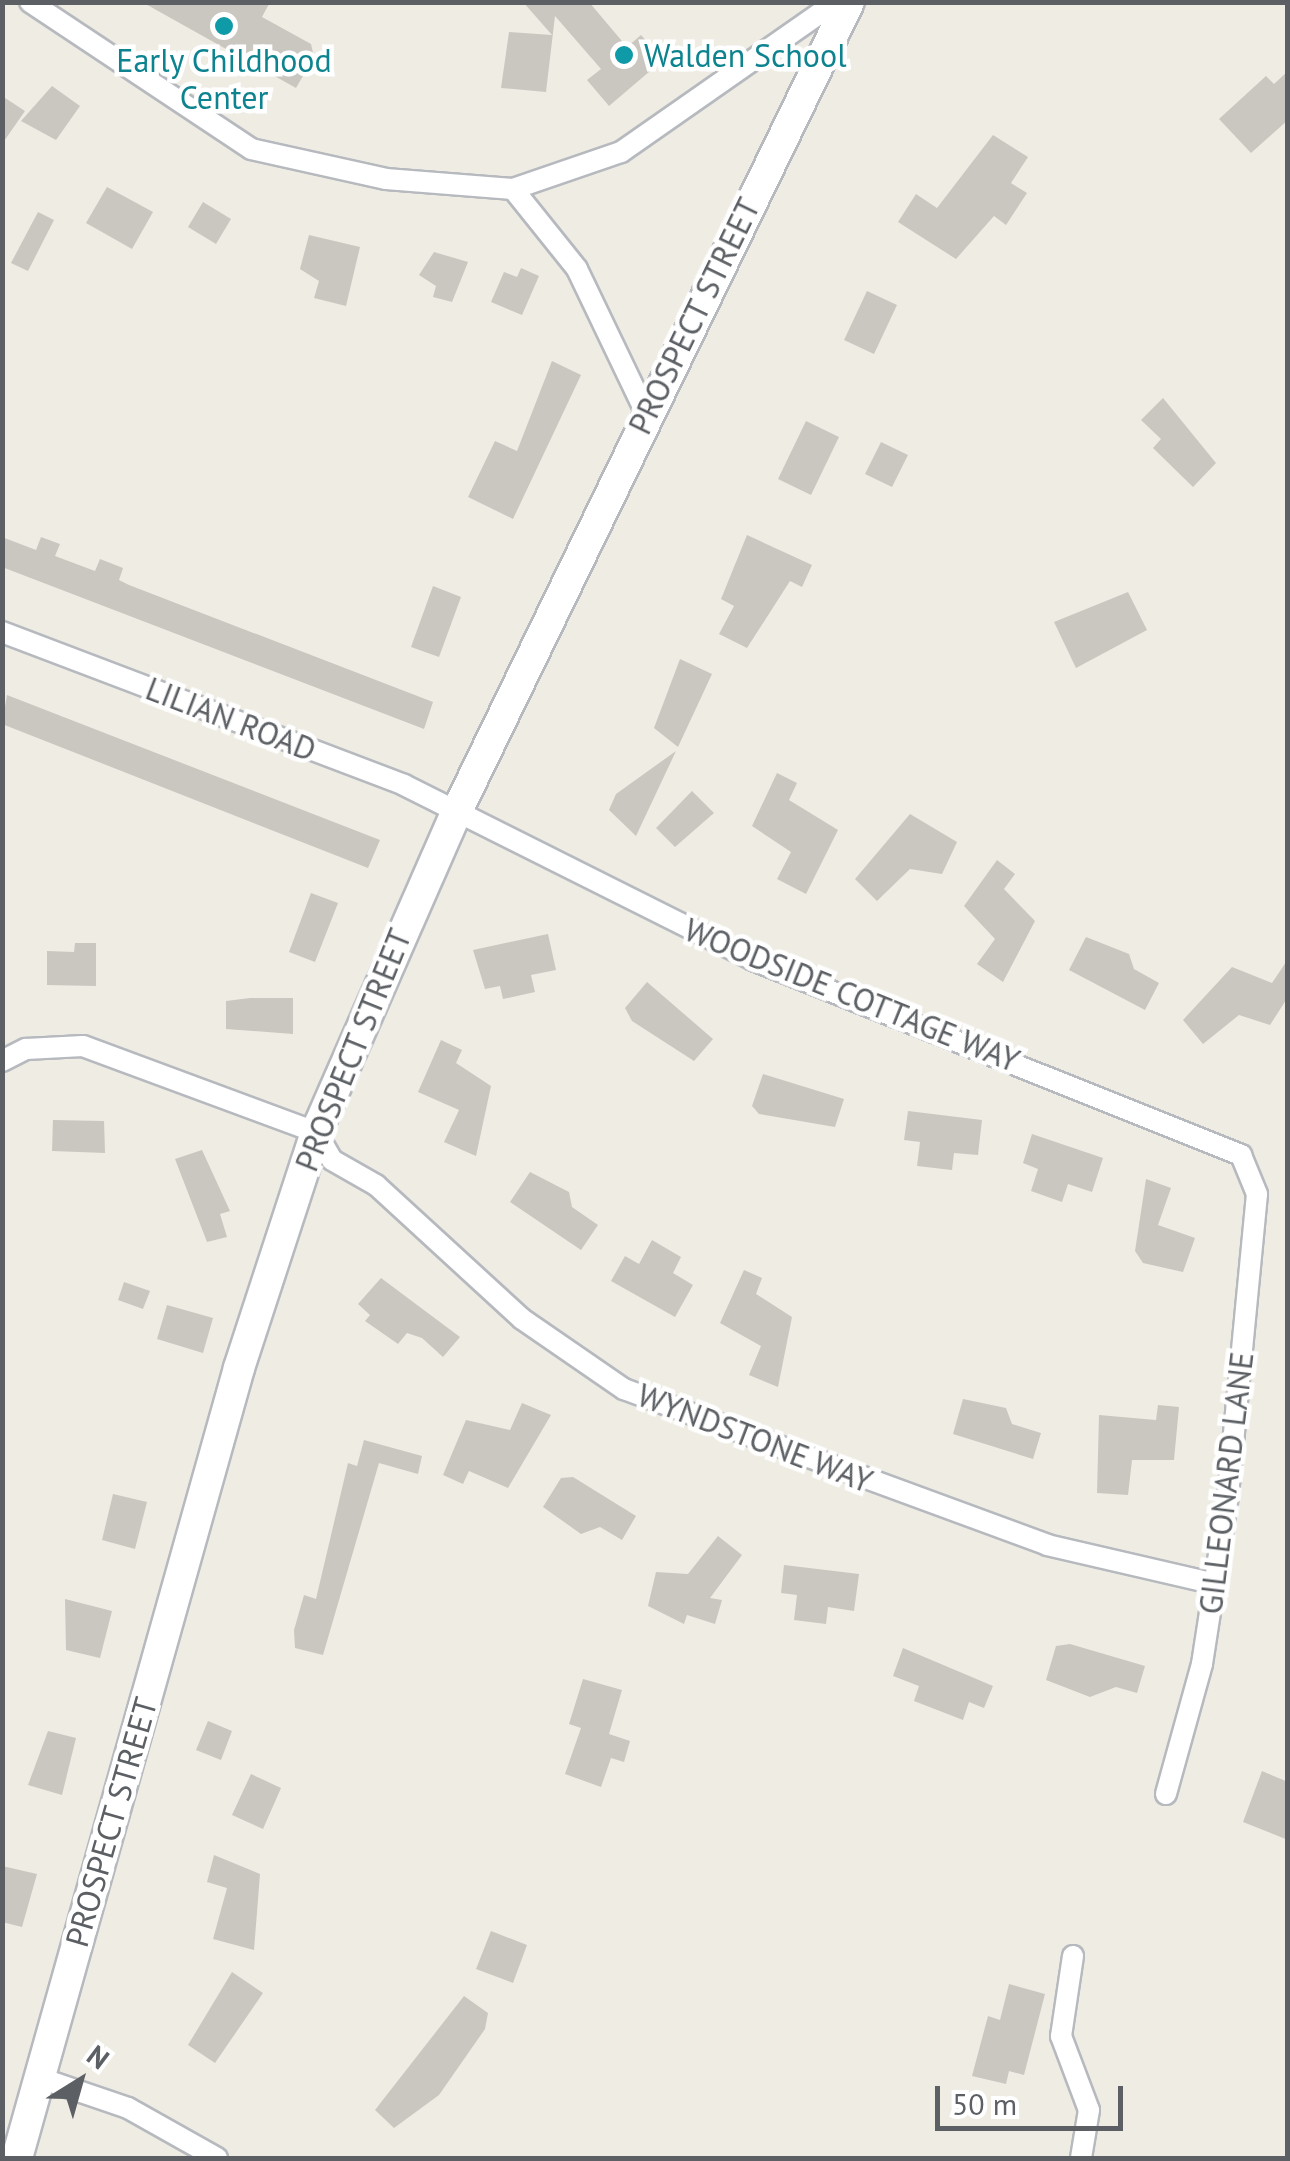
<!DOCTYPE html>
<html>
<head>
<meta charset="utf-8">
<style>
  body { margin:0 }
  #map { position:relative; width:1290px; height:2161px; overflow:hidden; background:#eeece3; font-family:"PT Sans",sans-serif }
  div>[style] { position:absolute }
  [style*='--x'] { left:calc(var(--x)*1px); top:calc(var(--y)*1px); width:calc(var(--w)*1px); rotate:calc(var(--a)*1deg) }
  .building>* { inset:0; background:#cac7c1 }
  .roads { filter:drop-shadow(2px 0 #b6b9be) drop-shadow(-2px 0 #b6b9be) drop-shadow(0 2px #b6b9be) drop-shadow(0 -2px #b6b9be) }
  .street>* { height:20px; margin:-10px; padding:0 10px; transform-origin:10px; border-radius:10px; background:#fff }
  .secondary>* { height:30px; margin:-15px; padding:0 15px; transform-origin:15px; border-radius:15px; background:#fff }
  .dots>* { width:28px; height:28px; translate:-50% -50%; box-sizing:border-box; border:5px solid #fff; border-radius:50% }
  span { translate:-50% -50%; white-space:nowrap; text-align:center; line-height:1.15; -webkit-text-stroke:9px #fff; paint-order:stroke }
  .culture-label { font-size:32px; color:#0d838f }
  .left { translate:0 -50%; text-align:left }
  .street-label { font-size:32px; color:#5c6064 }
  .frame { position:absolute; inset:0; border:5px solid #5c6064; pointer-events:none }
  .north { position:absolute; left:30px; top:2031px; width:100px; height:100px; -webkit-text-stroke:8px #fff; paint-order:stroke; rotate:37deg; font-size:28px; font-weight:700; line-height:40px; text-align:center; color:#5c6064 }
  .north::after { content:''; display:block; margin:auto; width:35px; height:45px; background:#5c6064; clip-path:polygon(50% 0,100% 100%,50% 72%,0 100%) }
  .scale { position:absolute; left:935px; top:2086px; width:188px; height:45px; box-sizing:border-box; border:5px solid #5c6064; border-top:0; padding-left:12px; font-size:30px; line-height:35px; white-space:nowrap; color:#5c6064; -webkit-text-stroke:8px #fff; paint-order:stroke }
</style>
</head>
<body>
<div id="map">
  <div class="building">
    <i style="clip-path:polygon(142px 2px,270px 2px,262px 17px,311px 44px,314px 57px,296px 88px)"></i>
    <i style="clip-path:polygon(523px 2px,589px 2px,627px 47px,641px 35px,663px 60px,609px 106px,587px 80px,601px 69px,555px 16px,546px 92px,501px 88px,509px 32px,552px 35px)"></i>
    <i style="clip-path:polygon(1288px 71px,1288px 120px,1251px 153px,1219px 119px,1266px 76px,1274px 84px)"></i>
    <i style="clip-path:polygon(52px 86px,80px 106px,56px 140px,21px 121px)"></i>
    <i style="clip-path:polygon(2px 96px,25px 111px,2px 144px)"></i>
    <i style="clip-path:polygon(993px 135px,1028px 157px,1011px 183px,1027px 193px,1006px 225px,994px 216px,956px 259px,898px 222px,916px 194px,937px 208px)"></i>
    <i style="clip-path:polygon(107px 187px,153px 212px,132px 249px,86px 223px)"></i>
    <i style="clip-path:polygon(203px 202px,231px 219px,216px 244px,188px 227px)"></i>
    <i style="clip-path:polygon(38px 212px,54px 220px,28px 271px,11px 263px)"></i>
    <i style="clip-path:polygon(309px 235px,360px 247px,346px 306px,314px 298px,319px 281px,300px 269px)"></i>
    <i style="clip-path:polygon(434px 252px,468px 262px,452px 302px,433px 297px,436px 286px,419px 275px)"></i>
    <i style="clip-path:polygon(521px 268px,539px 276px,522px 315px,491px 302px,504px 272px,517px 277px)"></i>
    <i style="clip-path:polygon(867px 291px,897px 305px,874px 354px,844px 340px)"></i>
    <i style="clip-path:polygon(552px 361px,581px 375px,513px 519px,468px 497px,495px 441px,517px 451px)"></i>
    <i style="clip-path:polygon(1163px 398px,1216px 463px,1193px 487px,1153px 448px,1161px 439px,1141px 420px)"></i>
    <i style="clip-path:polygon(806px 421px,839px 437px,811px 495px,778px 479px)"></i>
    <i style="clip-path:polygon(881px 442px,908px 455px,892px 487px,865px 474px)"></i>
    <i style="clip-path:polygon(747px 535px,812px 565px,802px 587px,790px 581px,747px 648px,719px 634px,734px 606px,721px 599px)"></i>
    <i style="clip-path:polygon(2px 537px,36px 550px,41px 537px,60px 544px,55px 556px,95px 571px,100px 559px,123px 568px,119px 580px,129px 585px,433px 702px,424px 729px,2px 567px)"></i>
    <i style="clip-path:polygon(433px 586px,461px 597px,439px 657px,411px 647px)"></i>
    <i style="clip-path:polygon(1128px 592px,1147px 630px,1076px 668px,1054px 622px)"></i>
    <i style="clip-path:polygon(680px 659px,712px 674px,678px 747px,654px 728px)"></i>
    <i style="clip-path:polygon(7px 695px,380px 840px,368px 868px,2px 724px)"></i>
    <i style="clip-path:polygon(676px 751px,636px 836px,609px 810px,616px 794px)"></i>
    <i style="clip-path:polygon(777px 773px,797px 783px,789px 800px,838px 830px,806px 894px,777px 879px,791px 852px,752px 826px)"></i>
    <i style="clip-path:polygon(692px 791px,714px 813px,675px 847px,656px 828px)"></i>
    <i style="clip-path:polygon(910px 814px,957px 842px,942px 874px,910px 869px,877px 901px,855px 879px)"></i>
    <i style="clip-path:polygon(997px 860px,1015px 874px,1004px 889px,1035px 921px,1003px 982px,977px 964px,995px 939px,964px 906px)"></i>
    <i style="clip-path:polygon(311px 893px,338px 903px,315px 962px,289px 952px)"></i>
    <i style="clip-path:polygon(548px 934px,556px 970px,531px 975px,535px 992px,503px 999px,500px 986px,485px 989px,473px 950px)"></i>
    <i style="clip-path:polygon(1086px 937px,1129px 954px,1134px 969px,1159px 983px,1145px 1010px,1069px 970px)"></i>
    <i style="clip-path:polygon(75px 943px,96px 943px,96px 986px,47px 985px,47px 951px,74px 952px)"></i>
    <i style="clip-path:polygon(1288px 959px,1288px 997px,1270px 1025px,1239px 1015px,1203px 1044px,1183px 1020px,1232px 967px,1272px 983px)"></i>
    <i style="clip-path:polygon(647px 982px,713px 1039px,694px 1061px,632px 1021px,625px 1008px)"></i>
    <i style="clip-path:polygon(250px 998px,293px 998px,293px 1034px,226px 1029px,226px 1001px)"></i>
    <i style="clip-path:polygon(441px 1040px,462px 1050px,456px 1063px,491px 1086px,476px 1156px,444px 1142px,459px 1110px,418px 1092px)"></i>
    <i style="clip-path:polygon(763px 1074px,844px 1099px,835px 1127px,759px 1114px,752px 1106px)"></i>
    <i style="clip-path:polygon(908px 1111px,982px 1120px,978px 1155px,954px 1153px,952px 1170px,917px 1166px,920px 1142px,904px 1140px)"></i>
    <i style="clip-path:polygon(53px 1120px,104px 1121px,105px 1153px,52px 1151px)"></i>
    <i style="clip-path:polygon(1032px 1134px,1103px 1158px,1092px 1192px,1068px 1184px,1062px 1202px,1031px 1191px,1038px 1169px,1023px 1163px)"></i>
    <i style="clip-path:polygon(202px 1150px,230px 1211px,220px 1214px,227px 1237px,207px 1242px,175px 1159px)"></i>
    <i style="clip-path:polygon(530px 1172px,569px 1192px,572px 1207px,598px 1225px,581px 1250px,510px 1202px)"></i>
    <i style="clip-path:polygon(1146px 1179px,1171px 1188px,1158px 1225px,1195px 1238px,1183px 1272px,1143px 1263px,1135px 1251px)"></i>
    <i style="clip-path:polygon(652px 1240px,681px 1257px,673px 1273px,693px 1285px,675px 1317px,611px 1281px,625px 1256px,639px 1264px)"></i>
    <i style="clip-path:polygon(744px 1270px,762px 1278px,756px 1294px,792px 1317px,778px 1387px,749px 1375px,761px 1346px,720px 1323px)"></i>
    <i style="clip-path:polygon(381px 1278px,460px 1337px,443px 1357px,422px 1338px,407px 1333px,398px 1344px,365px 1321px,370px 1315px,358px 1304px)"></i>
    <i style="clip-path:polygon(124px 1282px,150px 1291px,143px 1309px,118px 1300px)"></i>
    <i style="clip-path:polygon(167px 1305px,213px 1318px,203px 1353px,157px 1339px)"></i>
    <i style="clip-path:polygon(963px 1399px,1006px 1408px,1012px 1424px,1041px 1433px,1033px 1459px,953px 1434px)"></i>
    <i style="clip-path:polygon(522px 1403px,551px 1415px,508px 1488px,469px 1471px,463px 1484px,443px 1475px,466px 1420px,510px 1430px)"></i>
    <i style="clip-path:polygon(1158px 1405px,1179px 1407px,1174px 1460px,1132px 1460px,1128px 1495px,1097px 1493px,1099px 1415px,1156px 1420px)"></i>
    <i style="clip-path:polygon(364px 1440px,422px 1456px,418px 1474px,379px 1463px,323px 1655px,295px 1648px,294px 1630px,304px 1595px,316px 1599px,348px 1463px,357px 1466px)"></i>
    <i style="clip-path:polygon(573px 1477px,636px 1516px,622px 1540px,600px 1527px,581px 1534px,543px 1507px,561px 1478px)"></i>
    <i style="clip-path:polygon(113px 1494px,147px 1502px,135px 1549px,102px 1540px)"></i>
    <i style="clip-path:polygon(718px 1536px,742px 1555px,710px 1598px,722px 1600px,715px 1624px,687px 1615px,684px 1624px,648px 1606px,656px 1572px,688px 1574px)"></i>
    <i style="clip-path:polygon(784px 1565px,859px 1574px,854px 1611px,828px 1607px,826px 1624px,794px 1620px,797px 1595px,781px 1593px)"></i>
    <i style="clip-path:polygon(65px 1599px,112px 1611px,100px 1658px,66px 1650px)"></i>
    <i style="clip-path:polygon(1070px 1644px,1145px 1666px,1137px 1693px,1116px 1687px,1090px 1697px,1046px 1680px,1056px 1646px)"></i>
    <i style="clip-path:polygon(903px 1648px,993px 1686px,984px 1708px,969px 1702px,963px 1720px,914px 1701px,919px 1686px,893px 1676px)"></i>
    <i style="clip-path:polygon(583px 1679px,622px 1690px,609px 1734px,630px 1741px,624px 1762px,611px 1758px,601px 1787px,565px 1774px,581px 1728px,569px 1724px)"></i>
    <i style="clip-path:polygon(208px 1721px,232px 1731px,221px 1760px,196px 1750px)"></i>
    <i style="clip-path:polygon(48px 1731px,76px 1738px,62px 1795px,28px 1785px)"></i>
    <i style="clip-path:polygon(1262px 1771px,1288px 1782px,1288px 1840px,1243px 1822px)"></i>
    <i style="clip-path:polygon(251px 1774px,281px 1788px,263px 1829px,232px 1815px)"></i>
    <i style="clip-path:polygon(214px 1855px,260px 1874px,254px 1950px,213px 1939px,227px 1888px,207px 1882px)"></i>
    <i style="clip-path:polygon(2px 1866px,37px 1874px,22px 1927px,2px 1922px)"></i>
    <i style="clip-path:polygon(491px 1931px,527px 1945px,513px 1983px,476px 1969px)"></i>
    <i style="clip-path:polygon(232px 1972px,263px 1993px,215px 2063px,188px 2045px)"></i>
    <i style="clip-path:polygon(1009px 1984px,1045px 1994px,1024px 2075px,1009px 2071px,1006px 2084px,972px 2076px,988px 2016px,1000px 2020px)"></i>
    <i style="clip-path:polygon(464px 1996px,488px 2013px,485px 2029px,439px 2095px,394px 2128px,375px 2110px)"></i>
  </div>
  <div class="roads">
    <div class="street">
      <i style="--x:30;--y:2;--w:265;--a:33.6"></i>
      <i style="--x:251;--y:149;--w:138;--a:12.5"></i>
      <i style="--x:386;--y:179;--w:127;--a:4.5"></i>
      <i style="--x:513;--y:189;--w:102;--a:51.3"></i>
      <i style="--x:577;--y:269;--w:162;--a:64.4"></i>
      <i style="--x:513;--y:189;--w:114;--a:-18.9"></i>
      <i style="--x:621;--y:152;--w:262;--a:-34.9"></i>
      <i style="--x:2;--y:632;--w:430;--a:20.8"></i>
      <i style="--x:404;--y:785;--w:390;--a:26.6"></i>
      <i style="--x:753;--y:960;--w:526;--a:21.78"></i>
      <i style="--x:1241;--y:1155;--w:42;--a:67.7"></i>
      <i style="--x:1257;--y:1194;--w:303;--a:95.5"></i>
      <i style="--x:1228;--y:1496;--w:170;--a:98.8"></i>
      <i style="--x:1202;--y:1664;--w:135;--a:105.5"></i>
      <i style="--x:2;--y:1061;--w:27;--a:-27"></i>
      <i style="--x:26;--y:1049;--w:57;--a:-3"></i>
      <i style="--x:83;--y:1046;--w:248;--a:20.3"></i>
      <i style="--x:316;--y:1132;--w:32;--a:60"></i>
      <i style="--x:332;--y:1160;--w:51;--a:29.6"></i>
      <i style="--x:376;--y:1185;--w:198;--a:42.5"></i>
      <i style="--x:522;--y:1319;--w:124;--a:34.5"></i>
      <i style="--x:624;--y:1389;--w:451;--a:20.2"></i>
      <i style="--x:1047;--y:1545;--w:173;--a:13"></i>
      <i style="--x:1073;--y:1956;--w:81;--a:98.5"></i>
      <i style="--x:1061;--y:2036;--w:79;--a:69.3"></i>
      <i style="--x:1089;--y:2110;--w:49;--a:99.5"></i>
      <i style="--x:40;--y:2078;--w:93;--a:18.8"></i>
      <i style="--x:128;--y:2108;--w:102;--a:29.3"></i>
    </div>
    <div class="secondary">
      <i style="--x:17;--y:2158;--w:821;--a:-74.3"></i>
      <i style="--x:239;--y:1368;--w:248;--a:-71.9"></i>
      <i style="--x:316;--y:1132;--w:353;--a:-66.3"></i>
      <i style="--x:458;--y:809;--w:897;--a:-64.15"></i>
    </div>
  </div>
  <div class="dots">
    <i style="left:224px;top:26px;background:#0f9aa8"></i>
    <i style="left:624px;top:55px;background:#0f9aa8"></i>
  </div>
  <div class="culture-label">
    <span class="left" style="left:644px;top:55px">Walden School</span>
    <span style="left:224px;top:79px">Early Childhood<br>Center</span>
  </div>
  <div class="street-label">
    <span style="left:694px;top:316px;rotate:-64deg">PROSPECT STREET</span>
    <span style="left:231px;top:719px;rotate:21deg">LILIAN ROAD</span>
    <span style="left:852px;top:995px;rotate:22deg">WOODSIDE COTTAGE WAY</span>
    <span style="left:353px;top:1050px;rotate:-68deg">PROSPECT STREET</span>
    <span style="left:755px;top:1438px;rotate:21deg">WYNDSTONE WAY</span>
    <span style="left:1226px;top:1483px;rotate:-83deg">GILLEONARD LANE</span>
    <span style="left:111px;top:1822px;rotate:-74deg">PROSPECT STREET</span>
  </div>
  <div class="frame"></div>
  <div class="north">N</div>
  <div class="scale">50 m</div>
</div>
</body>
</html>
